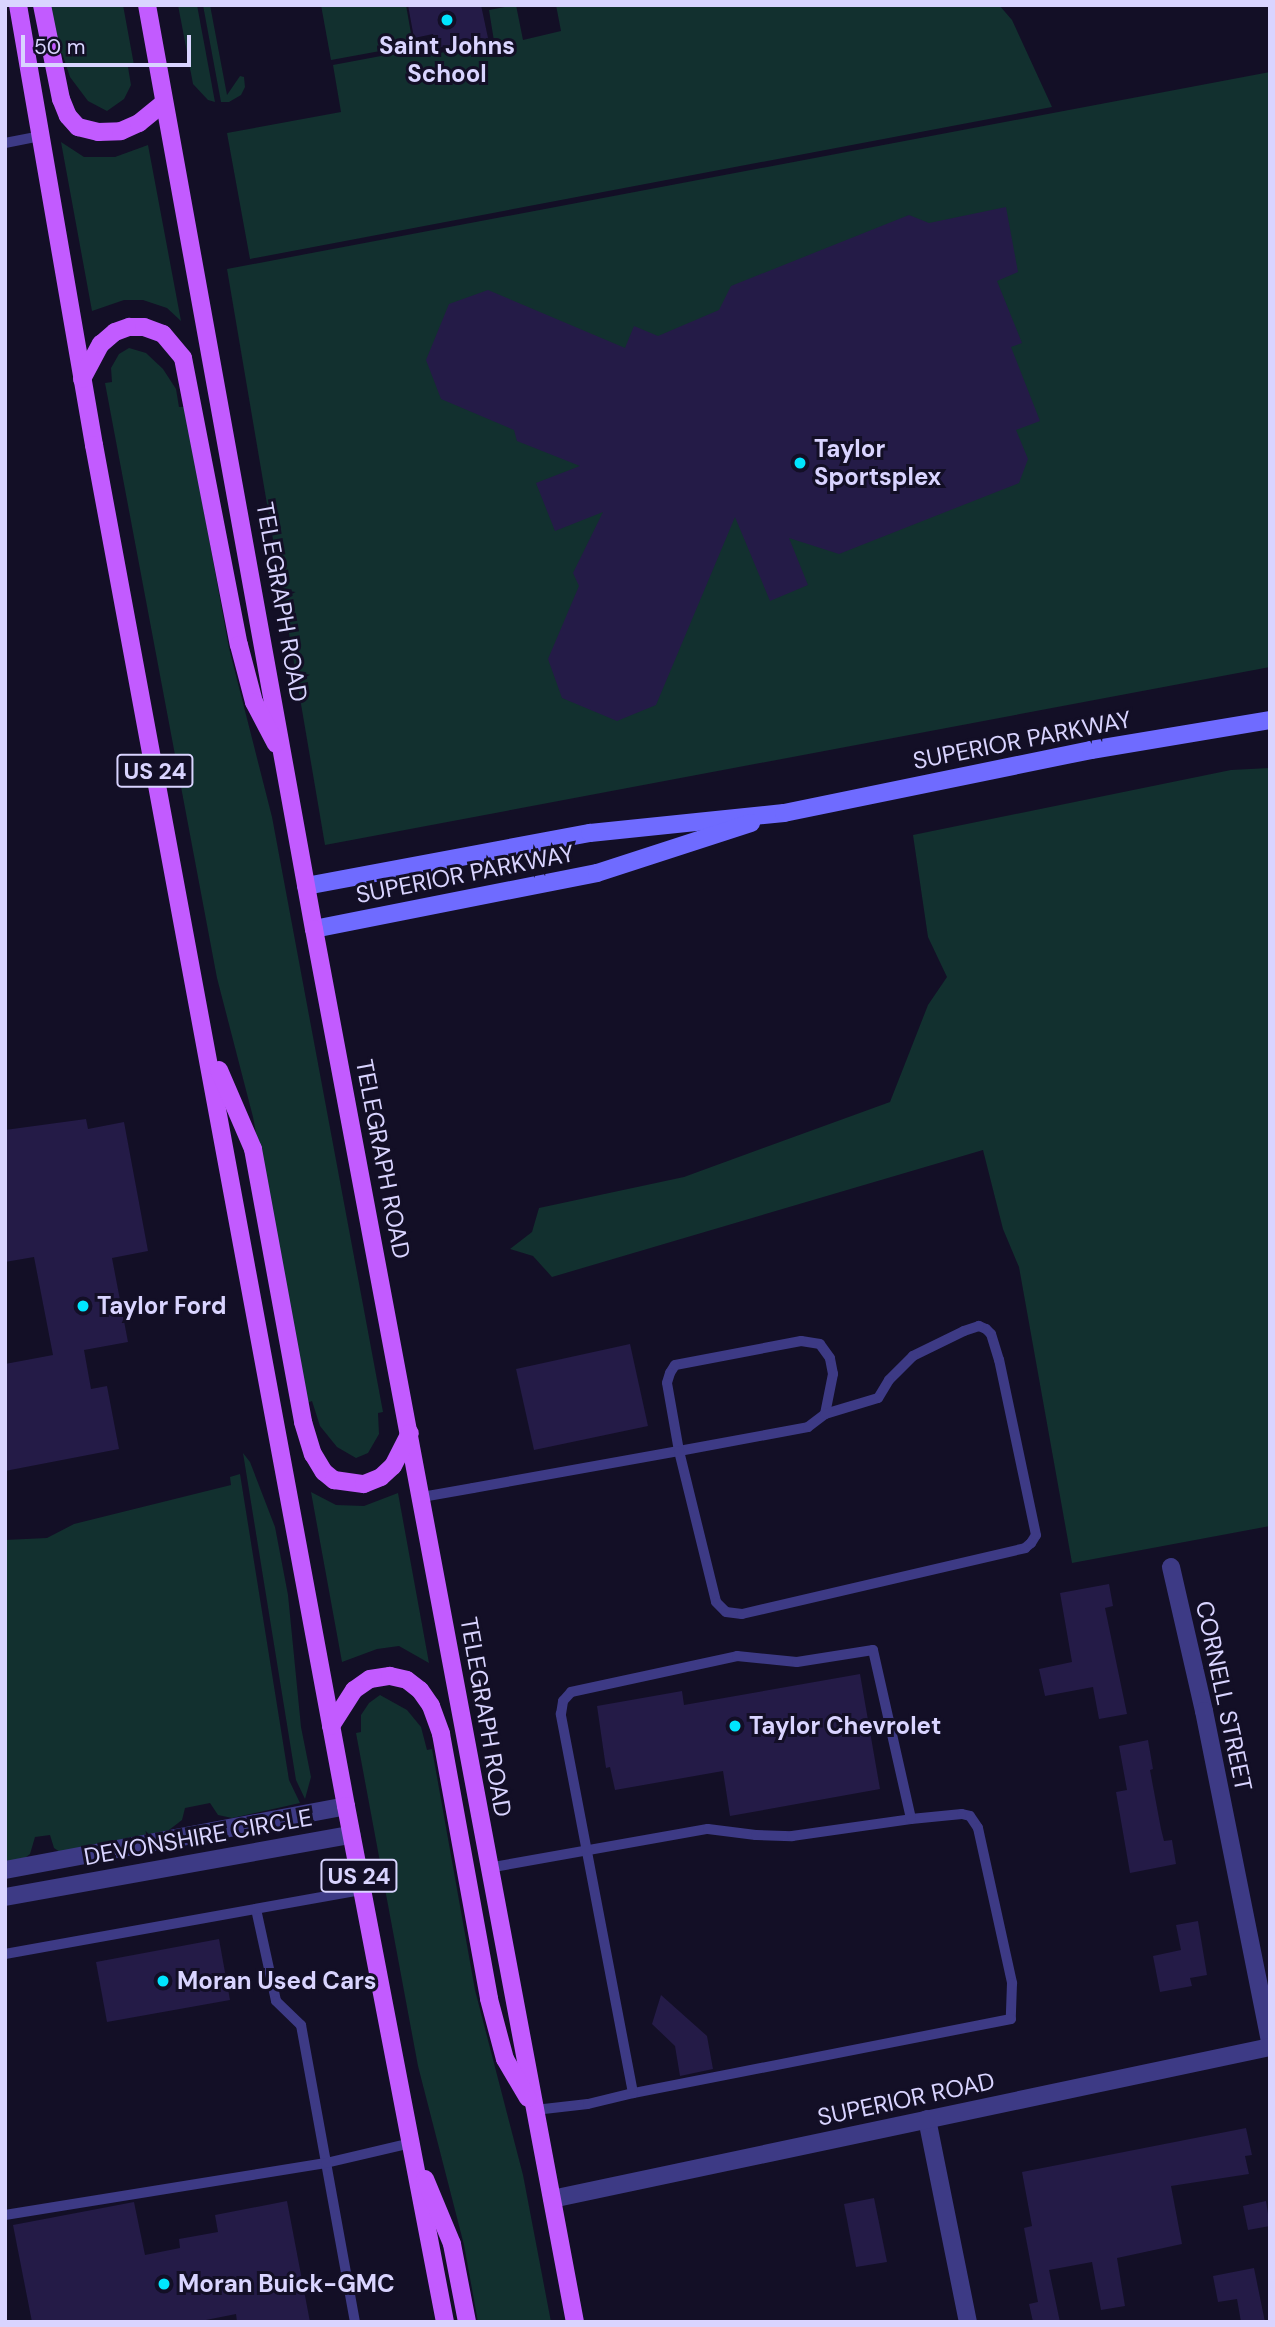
<!DOCTYPE html>
<html>
<head>
<meta charset="utf-8">
<style>
  body { margin:0 }
  #map { position:relative; width:1275px; height:2327px; overflow:hidden; background:#130f26; font-family:"DM Sans",sans-serif }
  div>[style] { position:absolute }
  [style*='--x'] { left:calc(var(--x)*1px); top:calc(var(--y)*1px); width:calc(var(--w)*1px); rotate:calc(var(--a)*1deg) }
  .green>* { inset:0; background:#12302f }
  .building>* { inset:0; background:#241b47 }
  .lane>* { height:10px; margin:-5px; padding:0 5px; transform-origin:5px; border-radius:5px; background:#3d3a85 }
  .street>* { height:18px; margin:-9px; padding:0 9px; transform-origin:9px; border-radius:9px; background:#3d3a85 }
  .secondary>* { height:18px; margin:-9px; padding:0 9px; transform-origin:9px; border-radius:9px; background:#6f6bff }
  .primary>* { height:18px; margin:-9px; padding:0 9px; transform-origin:9px; border-radius:9px; background:#c25bff }
  .dots>* { width:19px; height:19px; translate:-50% -50%; box-sizing:border-box; border:4px solid #130f26; border-radius:50% }
  span { translate:-50% -50%; white-space:nowrap; text-align:center; line-height:1.15; -webkit-text-stroke:6px #130f26; paint-order:stroke }
  .shield-label span { padding:2px 5px; background:#130f26; border:2px solid; border-radius:5px; -webkit-text-stroke-width:0 }
  .shield-label { font-size:23px; color:#d9d4ff; font-weight:700 }
  .poi-label { font-size:24px; color:#d9d4ff; font-weight:700 }
  .left { translate:0 -50%; text-align:left }
  .street-label { font-size:24px; color:#d9d4ff }
  .frame { position:absolute; inset:0; border:7px solid #d9d4ff; pointer-events:none }
  .scale { position:absolute; left:21px; top:35px; width:170px; height:32px; box-sizing:border-box; border:4px solid #d9d4ff; border-top:0; padding-left:9px; font-size:21px; line-height:24px; white-space:nowrap; color:#d9d4ff; -webkit-text-stroke:5px #130f26; paint-order:stroke }
</style>
</head>
<body>
<div id="map">
  <div class="green">
    <i style="clip-path:polygon(48px 5px,123px 5px,134px 65px,128px 67px,131px 85px,124px 99px,107px 111px,88px 101px,70px 77px,62px 53px,57px 54px)"></i>
    <i style="clip-path:polygon(178px 5px,197px 5px,215px 102px,208px 100px,193px 84px)"></i>
    <i style="clip-path:polygon(203px 5px,210px 5px,227px 95px,240px 76px,244px 77px,245px 87px,241px 95px,229px 102px,221px 102px)"></i>
    <i style="clip-path:polygon(321px 5px,406px 5px,413px 45px,331px 60px)"></i>
    <i style="clip-path:polygon(516px 5px,523px 40px,561px 31px,556px 5px,999px 5px,1012px 20px,1052px 107px,250px 259px,227px 133px,341px 112px,333px 65px,429px 47px,431px 55px,494px 41px,489px 10px)"></i>
    <i style="clip-path:polygon(1270px 72px,1270px 667px,325px 845px,227px 269px)"></i>
    <i style="clip-path:polygon(61px 142px,84px 157px,115px 157px,148px 145px,181px 321px,167px 308px,143px 300px,124px 300px,92px 311px)"></i>
    <i style="clip-path:polygon(129px 348px,146px 353px,163px 369px,176px 389px,179px 407px,185px 407px,229px 648px,272px 817px,383px 1412px,378px 1413px,379px 1434px,368px 1453px,356px 1458px,337px 1447px,320px 1426px,312px 1401px,307px 1403px,253px 1117px,217px 978px,105px 383px,112px 382px,111px 368px,119px 354px)"></i>
    <i style="clip-path:polygon(1270px 768px,1270px 1526px,1072px 1563px,1019px 1267px,1003px 1229px,983px 1150px,552px 1277px,533px 1256px,510px 1249px,532px 1232px,539px 1208px,684px 1177px,890px 1102px,928px 1005px,947px 977px,928px 937px,913px 835px,1231px 770px)"></i>
    <i style="clip-path:polygon(243px 1453px,250px 1462px,275px 1527px,288px 1595px,301px 1727px,311px 1777px,305px 1799px,296px 1780px)"></i>
    <i style="clip-path:polygon(240px 1474px,289px 1780px,300px 1803px,232px 1818px,218px 1815px,210px 1803px,185px 1808px,182px 1820px,169px 1830px,60px 1852px,54px 1848px,50px 1835px,35px 1837px,30px 1854px,22px 1860px,5px 1863px,5px 1540px,47px 1538px,74px 1524px,231px 1485px,230px 1477px)"></i>
    <i style="clip-path:polygon(311px 1492px,336px 1505px,364px 1506px,398px 1493px,429px 1663px,399px 1646px,377px 1649px,342px 1662px)"></i>
    <i style="clip-path:polygon(380px 1695px,407px 1710px,421px 1727px,427px 1750px,432px 1749px,475px 1990px,523px 2175px,551px 2322px,478px 2322px,464px 2245px,418px 2066px,356px 1733px,361px 1732px,361px 1715px,369px 1703px)"></i>
  </div>
  <div class="building">
    <i style="clip-path:polygon(408px 5px,481px 5px,488px 38px,436px 48px,433px 34px,414px 38px)"></i>
    <i style="clip-path:polygon(1006px 207px,1018px 272px,997px 281px,1022px 343px,1011px 347px,1040px 421px,1016px 430px,1028px 459px,1019px 483px,839px 554px,789px 538px,808px 585px,770px 601px,735px 517px,656px 705px,617px 721px,562px 698px,548px 659px,579px 586px,573px 573px,603px 512px,555px 531px,536px 483px,580px 466px,517px 441px,514px 430px,441px 399px,426px 360px,449px 304px,488px 290px,625px 348px,634px 326px,658px 336px,719px 310px,731px 286px,909px 215px,929px 223px)"></i>
    <i style="clip-path:polygon(86px 1119px,88px 1129px,124px 1122px,148px 1251px,112px 1258px,128px 1342px,84px 1350px,91px 1389px,107px 1386px,119px 1449px,5px 1471px,5px 1364px,53px 1355px,34px 1257px,5px 1262px,5px 1130px)"></i>
    <i style="clip-path:polygon(630px 1344px,648px 1426px,534px 1450px,516px 1369px)"></i>
    <i style="clip-path:polygon(1109px 1584px,1113px 1606px,1105px 1608px,1127px 1714px,1099px 1719px,1093px 1687px,1045px 1696px,1039px 1669px,1072px 1662px,1060px 1593px)"></i>
    <i style="clip-path:polygon(860px 1674px,880px 1789px,730px 1816px,723px 1771px,615px 1790px,610px 1767px,606px 1768px,597px 1706px,682px 1691px,684px 1705px)"></i>
    <i style="clip-path:polygon(1148px 1740px,1153px 1769px,1150px 1770px,1161px 1829px,1164px 1841px,1172px 1840px,1176px 1864px,1130px 1873px,1116px 1792px,1127px 1790px,1119px 1746px)"></i>
    <i style="clip-path:polygon(1198px 1921px,1207px 1975px,1190px 1978px,1192px 1986px,1160px 1992px,1153px 1956px,1181px 1950px,1176px 1925px)"></i>
    <i style="clip-path:polygon(219px 1939px,230px 2000px,107px 2022px,96px 1962px)"></i>
    <i style="clip-path:polygon(661px 1995px,707px 2036px,713px 2069px,680px 2076px,675px 2046px,652px 2024px)"></i>
    <i style="clip-path:polygon(1246px 2128px,1252px 2155px,1245px 2156px,1249px 2174px,1171px 2186px,1182px 2244px,1117px 2258px,1125px 2306px,1101px 2310px,1092px 2262px,1049px 2270px,1060px 2322px,1033px 2322px,1029px 2304px,1038px 2302px,1024px 2228px,1032px 2226px,1022px 2172px)"></i>
    <i style="clip-path:polygon(874px 2198px,887px 2262px,856px 2267px,844px 2204px)"></i>
    <i style="clip-path:polygon(287px 2201px,310px 2322px,237px 2322px,236px 2314px,196px 2322px,32px 2322px,13px 2225px,134px 2202px,145px 2255px,180px 2248px,179px 2239px,218px 2232px,215px 2215px)"></i>
    <i style="clip-path:polygon(1266px 2201px,1270px 2226px,1248px 2230px,1243px 2206px)"></i>
    <i style="clip-path:polygon(1254px 2268px,1265px 2322px,1241px 2322px,1237px 2299px,1218px 2302px,1213px 2276px)"></i>
  </div>
  <div class="lane">
    <i style="--x:5;--y:143;--w:37;--a:-11"></i>
    <i style="--x:422;--y:1497;--w:52;--a:-10"></i>
    <i style="--x:473;--y:1488;--w:209;--a:-10.2"></i>
    <i style="--x:679;--y:1451;--w:131;--a:-10.5"></i>
    <i style="--x:808;--y:1427;--w:21;--a:-37"></i>
    <i style="--x:825;--y:1414;--w:41;--a:-78.7"></i>
    <i style="--x:833;--y:1374;--w:16;--a:-101"></i>
    <i style="--x:830;--y:1358;--w:17;--a:-126"></i>
    <i style="--x:820;--y:1344;--w:19;--a:-171"></i>
    <i style="--x:801;--y:1341;--w:128;--a:169.2"></i>
    <i style="--x:675;--y:1365;--w:9;--a:122"></i>
    <i style="--x:670;--y:1373;--w:10;--a:107"></i>
    <i style="--x:667;--y:1383;--w:69;--a:80"></i>
    <i style="--x:679;--y:1451;--w:155;--a:76.2"></i>
    <i style="--x:716;--y:1602;--w:14;--a:45"></i>
    <i style="--x:726;--y:1612;--w:16;--a:7"></i>
    <i style="--x:742;--y:1614;--w:291;--a:-13.1"></i>
    <i style="--x:1025;--y:1548;--w:8;--a:-40"></i>
    <i style="--x:1031;--y:1543;--w:9;--a:-58"></i>
    <i style="--x:1036;--y:1535;--w:179;--a:-101.9"></i>
    <i style="--x:999;--y:1360;--w:27;--a:-107"></i>
    <i style="--x:991;--y:1334;--w:7;--a:-135"></i>
    <i style="--x:986;--y:1329;--w:8;--a:-157"></i>
    <i style="--x:979;--y:1326;--w:16;--a:162"></i>
    <i style="--x:964;--y:1331;--w:57;--a:153.9"></i>
    <i style="--x:913;--y:1356;--w:34;--a:135"></i>
    <i style="--x:889;--y:1380;--w:21;--a:121"></i>
    <i style="--x:878;--y:1398;--w:55;--a:163.2"></i>
    <i style="--x:488;--y:1868;--w:223;--a:-10.1"></i>
    <i style="--x:708;--y:1829;--w:48;--a:7.1"></i>
    <i style="--x:756;--y:1835;--w:36;--a:2"></i>
    <i style="--x:792;--y:1836;--w:120;--a:-8.1"></i>
    <i style="--x:911;--y:1819;--w:51;--a:-5.6"></i>
    <i style="--x:962;--y:1814;--w:8;--a:14"></i>
    <i style="--x:970;--y:1816;--w:14;--a:56"></i>
    <i style="--x:978;--y:1828;--w:159;--a:77.6"></i>
    <i style="--x:1012;--y:1983;--w:36;--a:92"></i>
    <i style="--x:1011;--y:2019;--w:385;--a:168.9"></i>
    <i style="--x:256;--y:1909;--w:94;--a:77.7"></i>
    <i style="--x:276;--y:2001;--w:35;--a:44"></i>
    <i style="--x:301;--y:2025;--w:302;--a:79.7"></i>
    <i style="--x:5;--y:1954;--w:363;--a:-10.2"></i>
    <i style="--x:535;--y:2110;--w:53;--a:-6.5"></i>
    <i style="--x:588;--y:2104;--w:46;--a:-13.7"></i>
    <i style="--x:633;--y:2093;--w:386;--a:-100.8"></i>
    <i style="--x:561;--y:1714;--w:13;--a:-81"></i>
    <i style="--x:563;--y:1701;--w:12;--a:-48"></i>
    <i style="--x:571;--y:1692;--w:170;--a:-12.2"></i>
    <i style="--x:737;--y:1656;--w:60;--a:5.7"></i>
    <i style="--x:797;--y:1662;--w:77;--a:-9"></i>
    <i style="--x:873;--y:1650;--w:173;--a:77.3"></i>
    <i style="--x:5;--y:2215;--w:325;--a:-9.2"></i>
    <i style="--x:326;--y:2163;--w:87;--a:-13.2"></i>
  </div>
  <div class="street">
    <i style="--x:1171;--y:1567;--w:148;--a:77.1"></i>
    <i style="--x:1204;--y:1711;--w:337;--a:78.7"></i>
    <i style="--x:5;--y:1870;--w:347;--a:-10.6"></i>
    <i style="--x:5;--y:1897;--w:352;--a:-10.2"></i>
    <i style="--x:927;--y:2119;--w:207;--a:78.6"></i>
    <i style="--x:552;--y:2199;--w:734;--a:-11.95"></i>
  </div>
  <div class="secondary">
    <i style="--x:306;--y:886;--w:289;--a:-10.6"></i>
    <i style="--x:590;--y:833;--w:195;--a:-5.9"></i>
    <i style="--x:784;--y:813;--w:313;--a:-11.6"></i>
    <i style="--x:1091;--y:750;--w:181;--a:-9.5"></i>
    <i style="--x:314;--y:929;--w:288;--a:-11.2"></i>
    <i style="--x:597;--y:873;--w:162;--a:-18"></i>
  </div>
  <div class="primary">
    <i style="--x:18;--y:5;--w:447;--a:80.2"></i>
    <i style="--x:94;--y:445;--w:1384;--a:79.51"></i>
    <i style="--x:346;--y:1806;--w:525;--a:79.14"></i>
    <i style="--x:42;--y:5;--w:96;--a:78.6"></i>
    <i style="--x:61;--y:99;--w:18;--a:68"></i>
    <i style="--x:68;--y:116;--w:15;--a:48"></i>
    <i style="--x:78;--y:127;--w:21;--a:14"></i>
    <i style="--x:98;--y:132;--w:23;--a:-2"></i>
    <i style="--x:121;--y:131;--w:20;--a:-24"></i>
    <i style="--x:139;--y:123;--w:32;--a:-39"></i>
    <i style="--x:147;--y:5;--w:939;--a:79.76"></i>
    <i style="--x:314;--y:929;--w:1417;--a:79.39"></i>
    <i style="--x:82;--y:379;--w:40;--a:-62"></i>
    <i style="--x:101;--y:344;--w:18;--a:-41"></i>
    <i style="--x:115;--y:332;--w:15;--a:-20"></i>
    <i style="--x:129;--y:327;--w:15;--a:0"></i>
    <i style="--x:144;--y:327;--w:20;--a:20"></i>
    <i style="--x:163;--y:334;--w:31;--a:50"></i>
    <i style="--x:183;--y:358;--w:292;--a:79"></i>
    <i style="--x:239;--y:645;--w:59;--a:75.3"></i>
    <i style="--x:254;--y:702;--w:47;--a:62.4"></i>
    <i style="--x:219;--y:1070;--w:86;--a:66.7"></i>
    <i style="--x:253;--y:1149;--w:278;--a:79.6"></i>
    <i style="--x:303;--y:1422;--w:34;--a:73"></i>
    <i style="--x:313;--y:1454;--w:21;--a:59"></i>
    <i style="--x:324;--y:1472;--w:13;--a:39"></i>
    <i style="--x:334;--y:1480;--w:30;--a:8"></i>
    <i style="--x:364;--y:1484;--w:18;--a:-22"></i>
    <i style="--x:381;--y:1477;--w:16;--a:-43"></i>
    <i style="--x:393;--y:1466;--w:37;--a:-63"></i>
    <i style="--x:331;--y:1726;--w:43;--a:-57.4"></i>
    <i style="--x:354;--y:1690;--w:19;--a:-35"></i>
    <i style="--x:370;--y:1679;--w:20;--a:-9"></i>
    <i style="--x:390;--y:1676;--w:17;--a:13"></i>
    <i style="--x:407;--y:1680;--w:16;--a:38"></i>
    <i style="--x:420;--y:1690;--w:19;--a:55"></i>
    <i style="--x:431;--y:1706;--w:30;--a:70"></i>
    <i style="--x:441;--y:1734;--w:269;--a:79.7"></i>
    <i style="--x:489;--y:1999;--w:62;--a:75.1"></i>
    <i style="--x:505;--y:2059;--w:45;--a:59.5"></i>
    <i style="--x:425;--y:2179;--w:70;--a:67.4"></i>
    <i style="--x:452;--y:2244;--w:79;--a:79.1"></i>
  </div>
  <div class="dots">
    <i style="left:447px;top:20px;background:#00e5ff"></i>
    <i style="left:800px;top:463px;background:#00e5ff"></i>
    <i style="left:83px;top:1306px;background:#00e5ff"></i>
    <i style="left:735px;top:1726px;background:#00e5ff"></i>
    <i style="left:163px;top:1981px;background:#00e5ff"></i>
    <i style="left:164px;top:2284px;background:#00e5ff"></i>
  </div>
  <div class="shield-label">
    <span style="left:155px;top:771px">US 24</span>
    <span style="left:359px;top:1876px">US 24</span>
  </div>
  <div class="poi-label">
    <span style="left:447px;top:60px">Saint Johns<br>School</span>
    <span class="left" style="left:814px;top:463px">Taylor<br>Sportsplex</span>
    <span class="left" style="left:97px;top:1306px">Taylor Ford</span>
    <span class="left" style="left:749px;top:1726px">Taylor Chevrolet</span>
    <span class="left" style="left:177px;top:1981px">Moran Used Cars</span>
    <span class="left" style="left:178px;top:2284px">Moran Buick-GMC</span>
  </div>
  <div class="street-label">
    <span style="left:282px;top:602px;rotate:80deg">TELEGRAPH ROAD</span>
    <span style="left:1022px;top:740px;rotate:-11deg">SUPERIOR PARKWAY</span>
    <span style="left:465px;top:874px;rotate:-11deg">SUPERIOR PARKWAY</span>
    <span style="left:383px;top:1159px;rotate:79deg">TELEGRAPH ROAD</span>
    <span style="left:1224px;top:1696px;rotate:78deg">CORNELL STREET</span>
    <span style="left:486px;top:1717px;rotate:80deg">TELEGRAPH ROAD</span>
    <span style="left:198px;top:1837px;rotate:-10deg">DEVONSHIRE CIRCLE</span>
    <span style="left:906px;top:2099px;rotate:-12deg">SUPERIOR ROAD</span>
  </div>
  <div class="frame"></div>
  <div class="scale">50 m</div>
</div>
</body>
</html>
